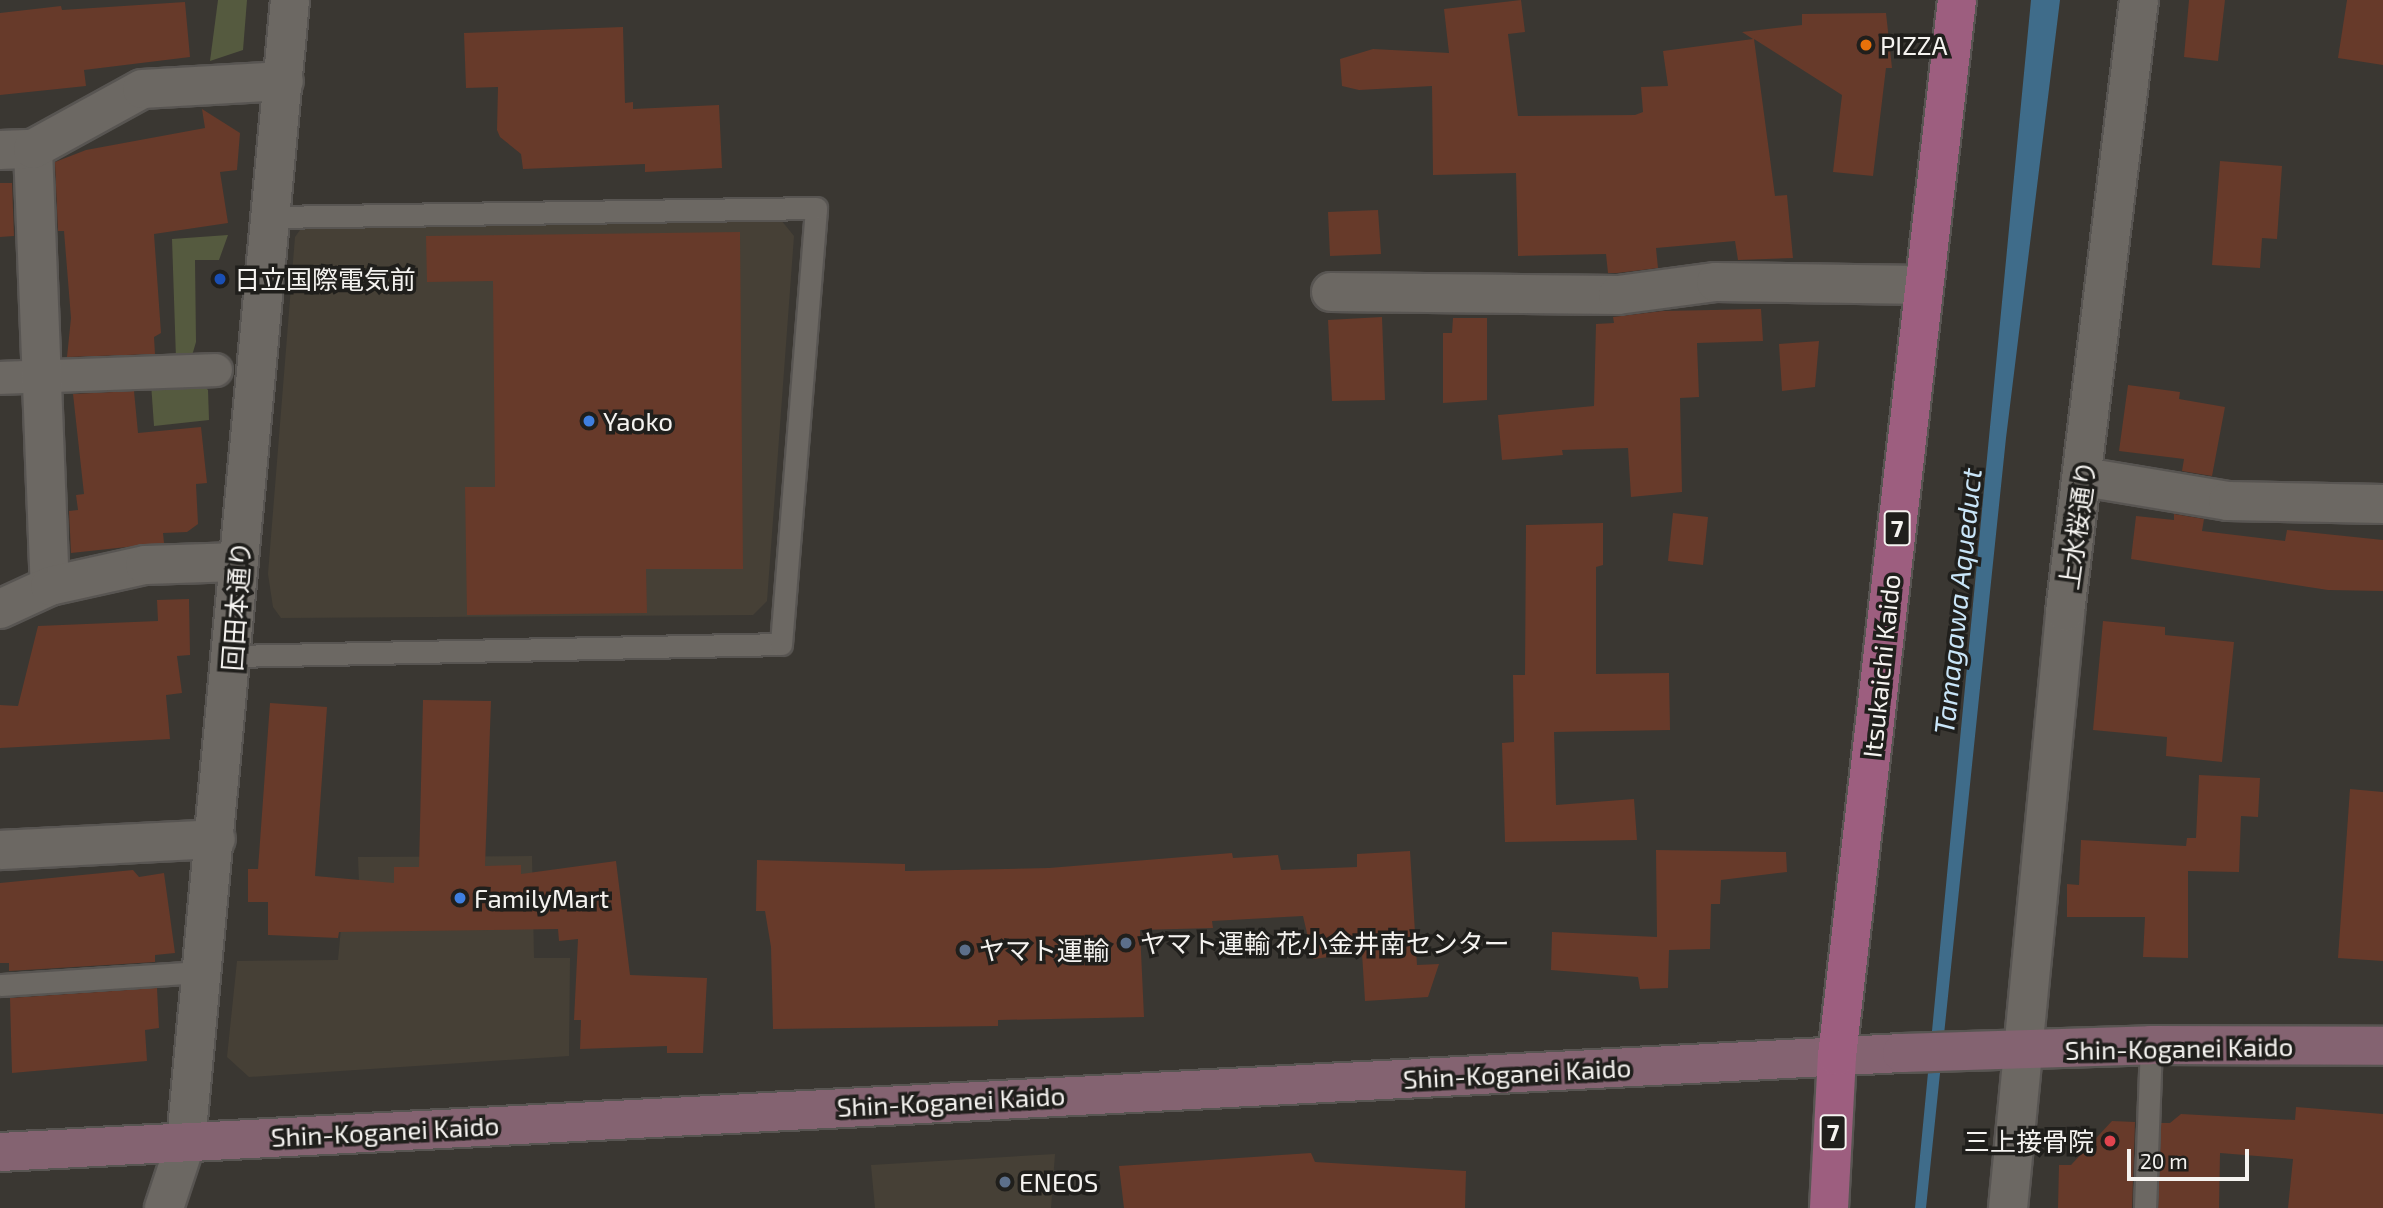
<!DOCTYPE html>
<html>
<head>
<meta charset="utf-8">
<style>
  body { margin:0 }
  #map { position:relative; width:2383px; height:1208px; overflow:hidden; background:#3a3732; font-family:"Exo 2","Noto Sans JP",sans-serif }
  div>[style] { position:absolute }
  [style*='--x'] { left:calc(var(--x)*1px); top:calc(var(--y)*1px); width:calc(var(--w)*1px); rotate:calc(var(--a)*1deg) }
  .built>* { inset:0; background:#464036 }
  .green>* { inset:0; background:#555a3f }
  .water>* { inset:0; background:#3f6c8a }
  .building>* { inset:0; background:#673a2a }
  .roads { filter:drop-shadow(2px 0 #585552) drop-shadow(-2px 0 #585552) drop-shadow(0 2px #585552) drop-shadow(0 -2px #585552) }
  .service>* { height:21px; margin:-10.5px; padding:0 10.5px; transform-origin:10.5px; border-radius:10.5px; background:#6c6863 }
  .pedestrian>* { height:32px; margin:-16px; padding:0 16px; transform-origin:16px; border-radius:16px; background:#6c6863 }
  .minor>* { height:38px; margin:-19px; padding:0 19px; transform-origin:19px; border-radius:19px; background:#6c6863 }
  .tertiary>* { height:38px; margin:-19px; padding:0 19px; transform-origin:19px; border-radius:19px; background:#6c6863 }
  .secondary>* { height:38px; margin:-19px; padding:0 19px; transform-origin:19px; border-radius:19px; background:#846371 }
  .primary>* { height:38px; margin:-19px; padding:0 19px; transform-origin:19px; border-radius:19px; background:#9d5e7f }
  .dots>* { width:19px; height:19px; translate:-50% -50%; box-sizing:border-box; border:4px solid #201f1c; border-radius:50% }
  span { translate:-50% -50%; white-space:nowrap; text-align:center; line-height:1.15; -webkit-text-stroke:7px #201f1c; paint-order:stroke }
  .shield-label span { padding:2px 5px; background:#201f1c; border:2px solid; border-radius:5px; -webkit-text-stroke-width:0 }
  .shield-label { font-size:24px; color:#f5f3f0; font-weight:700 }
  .poi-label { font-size:26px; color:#f5f3f0 }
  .left { translate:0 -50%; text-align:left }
  .right { translate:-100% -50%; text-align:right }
  .street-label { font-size:26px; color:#f5f3f0 }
  .water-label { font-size:28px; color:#c9e5f8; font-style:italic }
  .scale { position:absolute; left:2127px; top:1149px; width:122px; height:32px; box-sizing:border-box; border:4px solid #f5f3f0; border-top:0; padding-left:9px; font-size:21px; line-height:24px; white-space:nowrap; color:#f5f3f0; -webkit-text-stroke:5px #201f1c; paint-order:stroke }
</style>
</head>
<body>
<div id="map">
  <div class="built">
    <i style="clip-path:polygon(781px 220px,794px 236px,767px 601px,753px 615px,281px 618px,273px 607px,268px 574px,295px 237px,305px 223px)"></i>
    <i style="clip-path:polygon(532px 856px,534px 958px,570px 958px,569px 1056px,249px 1077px,227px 1057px,237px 961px,338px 960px,345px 885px,359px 883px,358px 857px)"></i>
    <i style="clip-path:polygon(1055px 1154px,1051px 1208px,875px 1208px,871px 1165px)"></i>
  </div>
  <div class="green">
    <i style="clip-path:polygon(218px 0,247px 0,243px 50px,210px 61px)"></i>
    <i style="clip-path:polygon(228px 235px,219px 260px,195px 260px,196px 342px,191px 359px,176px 359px,172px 239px)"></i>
    <i style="clip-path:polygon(199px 381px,208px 390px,209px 420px,154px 426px,151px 383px)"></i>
  </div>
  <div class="water">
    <i style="clip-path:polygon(2031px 0,2060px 0,2006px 438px,1926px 1208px,1915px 1208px)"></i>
  </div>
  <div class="building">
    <i style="clip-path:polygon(1521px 0,1525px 32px,1508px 34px,1518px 116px,1635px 115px,1643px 112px,1641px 87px,1668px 86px,1663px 51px,1753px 39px,1742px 32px,1802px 25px,1802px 14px,1886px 13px,1892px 68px,1886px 68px,1873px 176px,1833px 172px,1842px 95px,1754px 39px,1775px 196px,1787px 195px,1793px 258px,1738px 260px,1735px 241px,1656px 248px,1658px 268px,1617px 273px,1608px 273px,1606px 254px,1518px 256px,1516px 173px,1433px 175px,1432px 86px,1359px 90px,1342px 86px,1340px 59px,1373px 49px,1449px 53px,1444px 9px)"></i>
    <i style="clip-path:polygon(2189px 0,2225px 0,2218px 61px,2184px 57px)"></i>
    <i style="clip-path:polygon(2347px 0,2383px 0,2383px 65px,2338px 58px)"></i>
    <i style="clip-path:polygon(185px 2px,190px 57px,84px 70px,86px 86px,0 95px,0 13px,61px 6px,62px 10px)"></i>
    <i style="clip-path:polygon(623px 27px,625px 103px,633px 102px,633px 109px,719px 105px,722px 168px,645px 172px,645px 164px,523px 169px,521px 154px,500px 137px,497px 130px,498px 87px,466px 88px,464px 33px)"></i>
    <i style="clip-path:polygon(202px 109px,240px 133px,237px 170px,220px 172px,228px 223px,154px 234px,161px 333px,154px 337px,155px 354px,67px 357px,71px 318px,64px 231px,58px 231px,55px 162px,86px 150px,205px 128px)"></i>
    <i style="clip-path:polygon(2220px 161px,2282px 166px,2277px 239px,2262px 238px,2260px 268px,2212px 265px)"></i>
    <i style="clip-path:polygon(0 183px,12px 183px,14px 236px,0 237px)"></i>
    <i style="clip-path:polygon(1378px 210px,1381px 254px,1330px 256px,1328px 212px)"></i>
    <i style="clip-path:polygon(740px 232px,743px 569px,646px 569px,647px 613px,467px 615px,465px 487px,495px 487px,493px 281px,427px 282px,426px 236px)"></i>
    <i style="clip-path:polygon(1761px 309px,1763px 341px,1697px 343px,1699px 397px,1680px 398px,1682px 492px,1631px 497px,1628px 448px,1562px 450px,1563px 455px,1502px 460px,1498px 415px,1594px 406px,1596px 324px,1614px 323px,1613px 317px,1663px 311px)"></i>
    <i style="clip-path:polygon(1382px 317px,1385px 400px,1332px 401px,1328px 320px)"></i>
    <i style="clip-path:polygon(1453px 318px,1487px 318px,1487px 400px,1443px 403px,1443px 333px,1452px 333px)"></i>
    <i style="clip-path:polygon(1819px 341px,1815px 387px,1782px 391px,1779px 344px)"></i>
    <i style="clip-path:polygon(2128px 385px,2180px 392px,2179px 399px,2225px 407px,2212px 476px,2182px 471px,2184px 459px,2119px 451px)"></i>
    <i style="clip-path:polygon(134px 391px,138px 433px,201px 427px,207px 483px,196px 484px,198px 524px,187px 532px,163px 533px,164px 543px,71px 553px,69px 511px,78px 510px,76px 495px,84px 494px,73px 394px)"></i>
    <i style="clip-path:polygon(1673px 513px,1708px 517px,1703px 565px,1668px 561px)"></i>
    <i style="clip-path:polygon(2174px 514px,2204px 519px,2202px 531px,2285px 541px,2287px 530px,2383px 540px,2383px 591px,2328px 590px,2131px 559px,2136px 516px,2174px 520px)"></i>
    <i style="clip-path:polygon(1603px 523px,1603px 565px,1596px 567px,1596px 674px,1669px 673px,1670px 730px,1554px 732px,1556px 805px,1634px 799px,1637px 840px,1505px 842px,1502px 743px,1514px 742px,1513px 675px,1525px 675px,1526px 525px)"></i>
    <i style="clip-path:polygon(189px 599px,190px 655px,177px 656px,182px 693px,166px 695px,170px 739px,0 748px,0 705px,18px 706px,38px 626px,158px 621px,157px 600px)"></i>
    <i style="clip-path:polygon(2103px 621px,2165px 627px,2165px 635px,2234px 642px,2222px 762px,2166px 756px,2167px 737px,2093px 730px)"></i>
    <i style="clip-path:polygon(423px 700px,491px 701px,485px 866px,521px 865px,521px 874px,616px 861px,630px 975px,707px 978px,703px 1053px,667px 1053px,667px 1046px,580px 1049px,581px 1020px,574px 1020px,578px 939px,559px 941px,558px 929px,339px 932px,338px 938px,268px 935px,268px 902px,248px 902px,248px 869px,258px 869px,270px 703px,327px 707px,315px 876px,394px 883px,394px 867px,419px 867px)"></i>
    <i style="clip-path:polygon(2199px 775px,2260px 778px,2258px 817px,2241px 816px,2239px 872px,2188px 871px,2188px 958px,2143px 957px,2145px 917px,2067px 917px,2067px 884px,2079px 885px,2081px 840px,2186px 846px,2187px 838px,2196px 838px)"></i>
    <i style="clip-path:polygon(2350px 789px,2383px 792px,2383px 961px,2338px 958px)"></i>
    <i style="clip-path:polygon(1656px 850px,1786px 852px,1787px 872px,1721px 880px,1720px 904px,1711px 904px,1710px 949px,1669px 950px,1668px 988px,1640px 989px,1638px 977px,1551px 970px,1552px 932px,1657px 937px)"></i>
    <i style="clip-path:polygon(1410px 851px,1417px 965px,1439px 964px,1428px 997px,1365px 1001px,1362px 953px,1313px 959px,1303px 916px,1212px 921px,1213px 928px,1140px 930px,1144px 1017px,998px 1020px,998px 1026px,773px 1029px,771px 947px,765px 911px,756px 911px,757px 860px,905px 864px,905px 871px,1049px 868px,1232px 853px,1233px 858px,1278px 855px,1281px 870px,1357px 867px,1357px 854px)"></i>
    <i style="clip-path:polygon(133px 870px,139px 877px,164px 873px,175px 953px,155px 955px,155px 962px,9px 971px,9px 963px,0 963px,0 883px)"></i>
    <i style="clip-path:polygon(157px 988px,159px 1028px,145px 1030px,147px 1061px,12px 1073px,10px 998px)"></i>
    <i style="clip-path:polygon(2296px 1107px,2383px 1114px,2383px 1208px,2288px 1208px,2293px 1159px,2220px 1153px,2219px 1208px,2158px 1208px,2161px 1123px,2170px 1123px,2181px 1114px,2295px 1120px)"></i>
    <i style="clip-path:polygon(2112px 1121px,2135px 1122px,2132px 1208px,2058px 1208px,2059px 1165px,2071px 1165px)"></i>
    <i style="clip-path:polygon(1311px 1153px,1315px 1162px,1466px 1171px,1465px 1208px,1124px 1208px,1119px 1166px)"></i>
  </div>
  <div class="roads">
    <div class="service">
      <i style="--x:233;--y:656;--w:548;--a:-1.25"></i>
      <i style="--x:781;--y:644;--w:437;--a:-85.4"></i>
      <i style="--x:816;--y:208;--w:544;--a:179.05"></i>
      <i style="--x:0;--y:985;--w:202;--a:-3.7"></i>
      <i style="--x:2145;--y:1208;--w:163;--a:-87.9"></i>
    </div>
    <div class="pedestrian">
      <i style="--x:0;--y:378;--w:216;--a:-2.1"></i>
    </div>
    <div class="minor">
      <i style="--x:33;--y:149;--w:437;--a:87.8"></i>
      <i style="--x:0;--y:150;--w:33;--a:-2"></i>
      <i style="--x:33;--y:149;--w:124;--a:-28.8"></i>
      <i style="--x:142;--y:89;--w:142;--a:-3.2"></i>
      <i style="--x:1331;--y:292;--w:287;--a:0.6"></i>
      <i style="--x:1618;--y:295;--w:99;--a:-7.6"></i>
      <i style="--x:1716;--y:282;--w:208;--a:0.8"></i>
      <i style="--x:2084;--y:477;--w:146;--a:9.5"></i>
      <i style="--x:2228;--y:501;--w:155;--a:1.1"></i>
      <i style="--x:0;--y:609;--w:55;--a:-24.7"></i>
      <i style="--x:50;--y:586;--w:97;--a:-12.5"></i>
      <i style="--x:145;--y:565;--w:94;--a:-1.8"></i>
      <i style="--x:0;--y:850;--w:216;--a:-2.9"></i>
      <i style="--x:2023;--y:1051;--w:441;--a:-84.5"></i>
      <i style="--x:2065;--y:612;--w:616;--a:-83.11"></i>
    </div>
    <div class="tertiary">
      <i style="--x:164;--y:1208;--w:70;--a:-71.6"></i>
      <i style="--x:186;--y:1142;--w:1147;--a:-84.8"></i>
      <i style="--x:2008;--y:1208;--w:158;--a:-84.5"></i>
    </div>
    <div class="secondary">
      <i style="--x:0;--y:1152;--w:1905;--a:-2.98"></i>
      <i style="--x:1902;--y:1053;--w:249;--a:-1.8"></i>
      <i style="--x:2151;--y:1045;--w:232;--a:0.2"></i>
    </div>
    <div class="primary">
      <i style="--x:1829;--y:1208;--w:152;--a:-87"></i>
      <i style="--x:1837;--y:1056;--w:1063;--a:-83.52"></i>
    </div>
  </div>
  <div class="dots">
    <i style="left:1866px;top:45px;background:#e8710a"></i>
    <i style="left:220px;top:279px;background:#1a4fb4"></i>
    <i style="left:589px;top:421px;background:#3f7fe0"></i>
    <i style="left:460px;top:898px;background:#3f7fe0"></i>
    <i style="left:1126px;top:943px;background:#5c6f8a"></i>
    <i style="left:965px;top:950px;background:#5c6f8a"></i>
    <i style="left:2110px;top:1141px;background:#e0444e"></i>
    <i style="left:1005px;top:1182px;background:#5c6f8a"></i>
  </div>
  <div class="shield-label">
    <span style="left:1897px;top:528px">7</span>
    <span style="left:1833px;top:1132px">7</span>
  </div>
  <div class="poi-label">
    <span class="left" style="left:1880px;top:45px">PIZZA</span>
    <span class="left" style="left:234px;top:279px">日立国際電気前</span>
    <span class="left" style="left:603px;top:421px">Yaoko</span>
    <span class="left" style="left:474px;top:898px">FamilyMart</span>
    <span class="left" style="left:1140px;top:943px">ヤマト運輸 花小金井南センター</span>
    <span class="left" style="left:979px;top:950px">ヤマト運輸</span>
    <span class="right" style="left:2094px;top:1141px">三上接骨院</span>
    <span class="left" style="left:1019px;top:1182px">ENEOS</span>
  </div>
  <div class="street-label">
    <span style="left:2077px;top:525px;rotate:-82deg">上水桜通り</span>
    <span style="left:236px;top:606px;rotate:-86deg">回田本通り</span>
    <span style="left:1881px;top:666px;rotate:-84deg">Itsukaichi Kaido</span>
    <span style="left:2179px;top:1048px;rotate:-1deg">Shin-Koganei Kaido</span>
    <span style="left:1517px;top:1073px;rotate:-3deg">Shin-Koganei Kaido</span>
    <span style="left:951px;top:1101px;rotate:-3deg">Shin-Koganei Kaido</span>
    <span style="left:385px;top:1131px;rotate:-3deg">Shin-Koganei Kaido</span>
  </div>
  <div class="water-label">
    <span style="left:1957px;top:601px;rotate:-84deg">Tamagawa Aqueduct</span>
  </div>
  <div class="scale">20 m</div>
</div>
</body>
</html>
